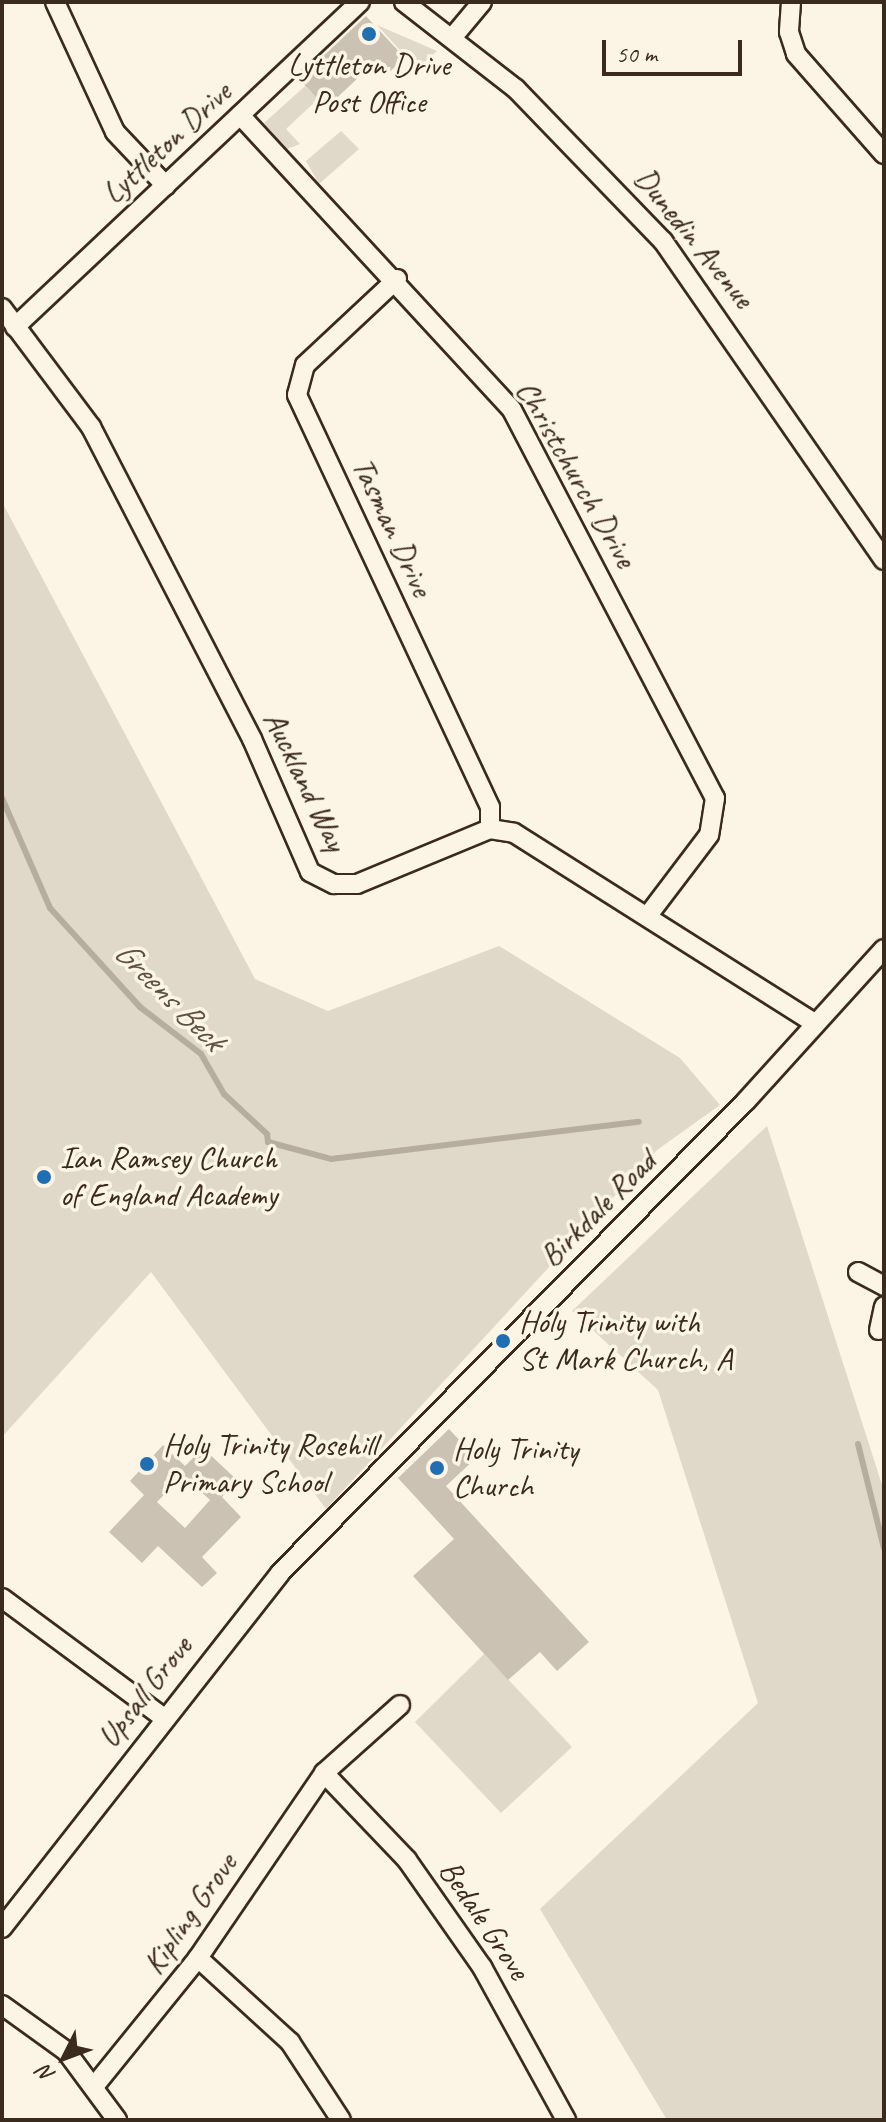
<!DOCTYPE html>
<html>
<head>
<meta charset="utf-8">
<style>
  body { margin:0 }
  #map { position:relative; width:886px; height:2122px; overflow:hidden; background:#fcf5e5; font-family:Caveat,sans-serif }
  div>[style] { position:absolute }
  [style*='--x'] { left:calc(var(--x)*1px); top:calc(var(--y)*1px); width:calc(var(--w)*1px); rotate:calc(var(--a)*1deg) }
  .green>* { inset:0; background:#e0d8c8 }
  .stream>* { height:6px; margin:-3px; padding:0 3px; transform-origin:3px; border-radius:3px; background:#b7ad9e }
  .building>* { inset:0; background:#ccc2b3 }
  .roads { filter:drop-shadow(2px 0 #3b2a1e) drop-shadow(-2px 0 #3b2a1e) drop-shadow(0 2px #3b2a1e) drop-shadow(0 -2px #3b2a1e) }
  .street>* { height:18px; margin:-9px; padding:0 9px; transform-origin:9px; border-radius:9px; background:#fcf5e5 }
  .dots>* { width:22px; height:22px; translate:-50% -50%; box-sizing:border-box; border:4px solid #fcf5e5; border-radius:50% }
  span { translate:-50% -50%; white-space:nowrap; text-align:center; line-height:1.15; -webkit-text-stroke:7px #fcf5e5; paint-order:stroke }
  .poi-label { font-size:32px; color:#3b2a1e }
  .left { translate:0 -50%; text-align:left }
  .street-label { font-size:32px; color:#3b2a1e }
  .water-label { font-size:34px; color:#605144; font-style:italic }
  .frame { position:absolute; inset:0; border:4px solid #3b2a1e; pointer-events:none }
  .north { position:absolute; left:24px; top:2018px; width:80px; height:80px; -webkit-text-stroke:6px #fcf5e5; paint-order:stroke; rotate:228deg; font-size:22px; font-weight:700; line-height:32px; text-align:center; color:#3b2a1e }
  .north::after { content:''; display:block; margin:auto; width:28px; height:36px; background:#3b2a1e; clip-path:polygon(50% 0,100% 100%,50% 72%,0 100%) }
  .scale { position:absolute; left:602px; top:40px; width:140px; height:36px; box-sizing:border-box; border:4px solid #3b2a1e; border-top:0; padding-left:10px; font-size:24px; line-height:28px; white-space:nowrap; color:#3b2a1e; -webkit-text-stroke:6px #fcf5e5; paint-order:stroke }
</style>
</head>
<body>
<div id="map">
  <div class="green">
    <i style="clip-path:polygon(377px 25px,437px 51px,417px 69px)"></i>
    <i style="clip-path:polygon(305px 86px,318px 99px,286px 129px,300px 144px,287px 149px,264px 123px)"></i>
    <i style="clip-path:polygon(341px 131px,359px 149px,319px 184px,306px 161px)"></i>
    <i style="clip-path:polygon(2px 502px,255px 979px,328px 1011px,499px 946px,680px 1058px,720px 1105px,657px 1150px,326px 1509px,151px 1272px,2px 1437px)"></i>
    <i style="clip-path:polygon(767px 1126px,884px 1491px,884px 2120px,667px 2120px,540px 1909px,758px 1703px,658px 1390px,572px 1311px)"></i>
    <i style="clip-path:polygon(484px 1654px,572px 1747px,501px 1813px,415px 1722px)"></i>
  </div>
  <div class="stream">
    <i style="--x:2;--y:798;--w:120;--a:66.4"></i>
    <i style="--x:50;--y:908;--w:134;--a:47.7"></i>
    <i style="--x:140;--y:1007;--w:77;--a:37.6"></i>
    <i style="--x:201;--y:1054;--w:46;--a:60.1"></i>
    <i style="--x:224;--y:1094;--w:59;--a:42.9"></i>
    <i style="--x:267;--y:1134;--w:8;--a:83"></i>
    <i style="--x:268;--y:1142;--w:65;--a:15.1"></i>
    <i style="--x:331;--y:1159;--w:310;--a:-6.9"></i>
    <i style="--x:858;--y:1444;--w:107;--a:76"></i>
  </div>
  <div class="building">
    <i style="clip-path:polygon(366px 16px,405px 58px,386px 75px,375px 62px,326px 108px,299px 79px)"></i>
    <i style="clip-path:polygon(449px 1429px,476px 1458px,446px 1486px,589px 1642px,557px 1671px,540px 1652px,508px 1680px,413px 1576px,454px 1539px,398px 1478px)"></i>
    <i style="clip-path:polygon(evenodd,163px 1445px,185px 1466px,203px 1448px,237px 1480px,222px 1497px,241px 1517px,202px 1557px,217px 1573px,202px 1587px,158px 1546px,142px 1563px,109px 1532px,144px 1495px,130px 1481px,163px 1445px,183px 1475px,210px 1500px,185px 1528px,157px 1502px,183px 1475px)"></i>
  </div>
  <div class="roads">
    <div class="street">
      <i style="--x:55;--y:2;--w:143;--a:65.2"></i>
      <i style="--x:115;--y:132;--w:74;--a:46.6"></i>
      <i style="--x:404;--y:2;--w:142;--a:37.8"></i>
      <i style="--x:516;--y:89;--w:211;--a:46"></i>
      <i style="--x:663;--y:241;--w:388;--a:55.3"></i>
      <i style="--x:791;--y:2;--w:30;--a:94"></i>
      <i style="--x:789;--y:32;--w:23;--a:72"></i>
      <i style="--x:796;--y:54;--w:133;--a:48.7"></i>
      <i style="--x:452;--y:38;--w:47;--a:-50.2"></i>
      <i style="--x:240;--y:115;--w:401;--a:47.3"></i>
      <i style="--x:512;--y:410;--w:438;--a:62.4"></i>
      <i style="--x:715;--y:798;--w:37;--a:99"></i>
      <i style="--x:709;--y:835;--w:99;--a:127.2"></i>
      <i style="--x:397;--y:279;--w:126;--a:136.9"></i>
      <i style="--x:305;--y:365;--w:31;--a:105"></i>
      <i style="--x:297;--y:395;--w:455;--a:64.9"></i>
      <i style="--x:490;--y:807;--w:22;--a:90"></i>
      <i style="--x:2;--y:308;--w:149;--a:53.2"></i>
      <i style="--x:91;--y:427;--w:351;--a:62.7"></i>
      <i style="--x:252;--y:739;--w:145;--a:66.4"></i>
      <i style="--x:310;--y:872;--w:27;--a:27"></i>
      <i style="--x:334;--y:884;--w:23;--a:0"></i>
      <i style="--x:357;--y:884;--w:144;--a:-22.5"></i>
      <i style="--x:490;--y:829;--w:24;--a:9"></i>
      <i style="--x:514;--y:833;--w:356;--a:32.3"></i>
      <i style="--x:15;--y:327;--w:474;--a:-43.3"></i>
      <i style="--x:858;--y:1272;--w:30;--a:28"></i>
      <i style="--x:879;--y:1330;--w:24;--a:-78"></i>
      <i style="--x:2;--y:1598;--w:200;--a:36.5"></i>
      <i style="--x:324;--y:1773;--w:120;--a:46.3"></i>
      <i style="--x:407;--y:1860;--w:131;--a:55"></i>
      <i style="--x:482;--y:1967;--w:175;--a:61.2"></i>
      <i style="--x:2;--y:1928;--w:451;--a:-51.9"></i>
      <i style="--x:280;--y:1573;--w:663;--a:-45.37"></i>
      <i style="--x:746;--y:1101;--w:205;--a:-47.8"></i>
      <i style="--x:198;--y:1958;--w:125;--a:42.4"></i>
      <i style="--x:290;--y:2042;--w:93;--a:56.8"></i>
      <i style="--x:2;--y:2005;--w:79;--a:35.7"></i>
      <i style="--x:66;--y:2051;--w:86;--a:53.5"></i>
      <i style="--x:96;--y:2084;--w:162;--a:-51"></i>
      <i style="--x:198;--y:1958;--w:224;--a:-55.7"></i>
      <i style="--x:324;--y:1773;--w:102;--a:-41.8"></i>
    </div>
  </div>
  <div class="dots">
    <i style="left:369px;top:34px;background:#1f6fb2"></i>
    <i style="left:44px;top:1177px;background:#1f6fb2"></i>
    <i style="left:503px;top:1341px;background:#1f6fb2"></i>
    <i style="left:147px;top:1464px;background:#1f6fb2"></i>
    <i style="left:437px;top:1468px;background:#1f6fb2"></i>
  </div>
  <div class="poi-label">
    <span style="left:369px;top:84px">Lyttleton Drive<br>Post Office</span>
    <span class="left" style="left:60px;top:1177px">Ian Ramsey Church<br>of England Academy</span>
    <span class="left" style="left:519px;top:1341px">Holy Trinity with<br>St Mark Church, A</span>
    <span class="left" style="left:163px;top:1464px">Holy Trinity Rosehill<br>Primary School</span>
    <span class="left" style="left:453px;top:1468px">Holy Trinity<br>Church</span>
  </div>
  <div class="street-label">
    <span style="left:167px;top:143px;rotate:-43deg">Lyttleton Drive</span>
    <span style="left:694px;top:238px;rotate:51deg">Dunedin Avenue</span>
    <span style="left:576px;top:474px;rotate:60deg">Christchurch Drive</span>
    <span style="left:392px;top:527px;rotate:65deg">Tasman Drive</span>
    <span style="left:305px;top:781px;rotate:64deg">Auckland Way</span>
    <span style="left:598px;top:1209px;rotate:-45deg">Birkdale Road</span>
    <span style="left:145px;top:1692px;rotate:-52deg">Upsall Grove</span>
    <span style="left:190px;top:1914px;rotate:-55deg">Kipling Grove</span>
    <span style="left:484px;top:1920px;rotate:56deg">Bedale Grove</span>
  </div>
  <div class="water-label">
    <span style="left:170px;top:995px;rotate:45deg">Greens Beck</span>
  </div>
  <div class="frame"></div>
  <div class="north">N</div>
  <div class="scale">50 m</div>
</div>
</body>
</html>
